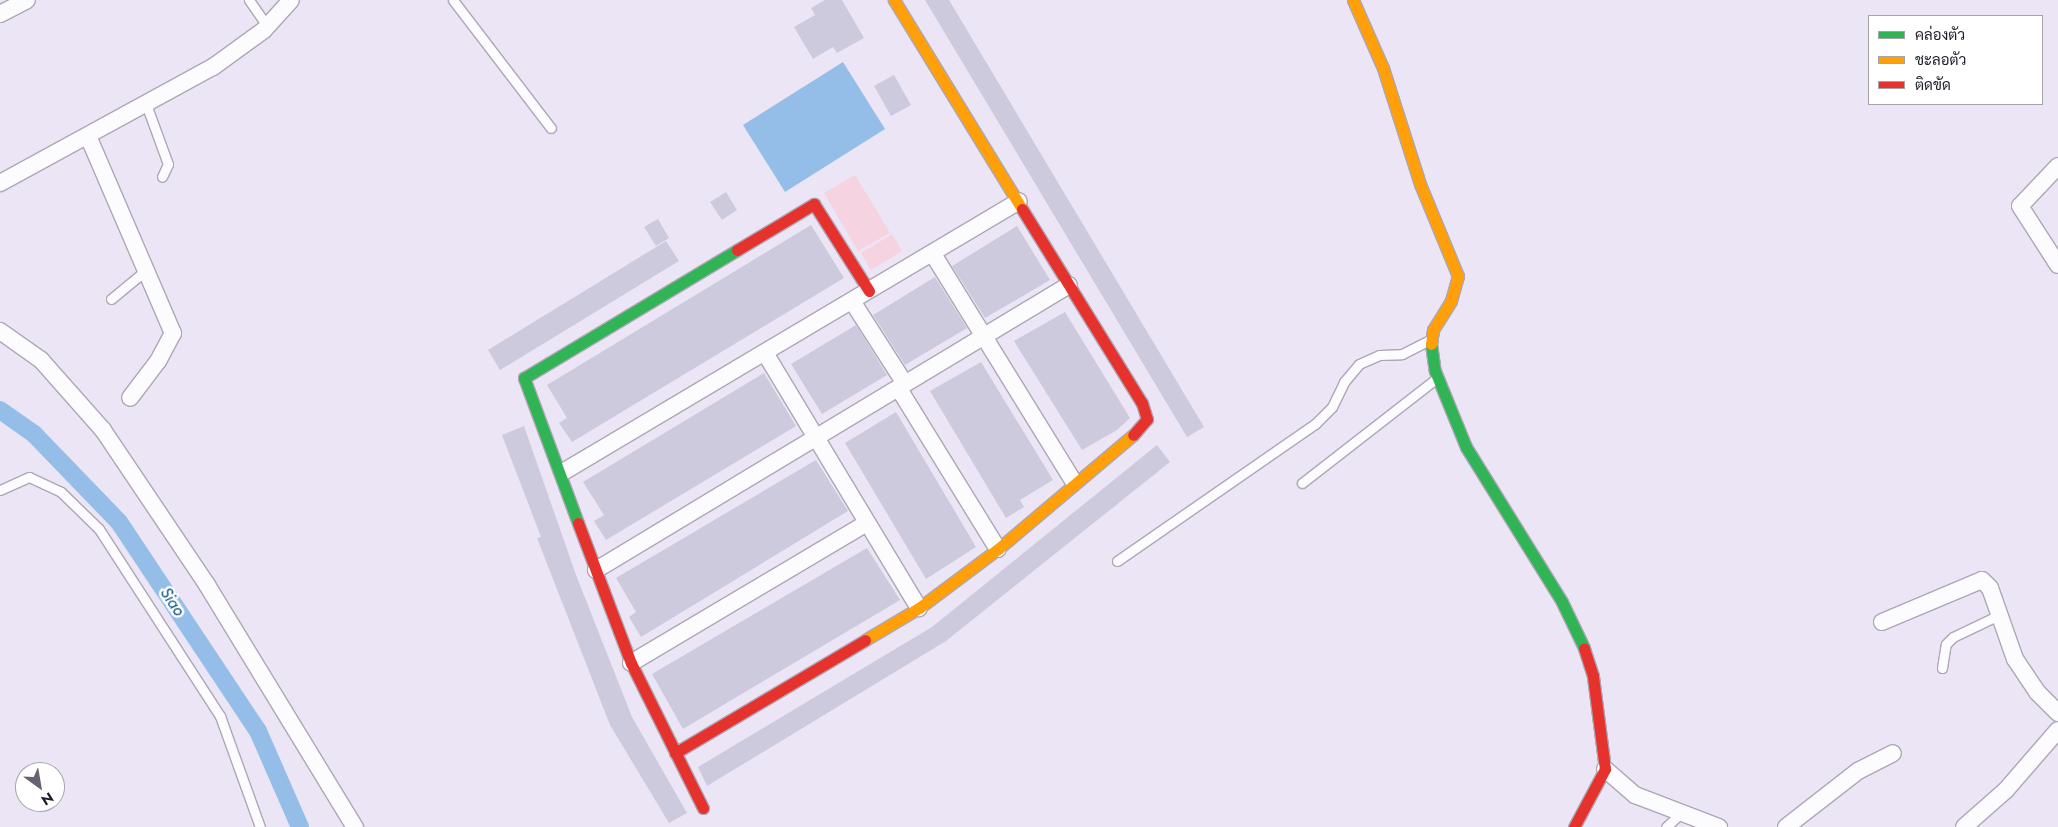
<!DOCTYPE html>
<html>
<head>
<meta charset="utf-8">
<style>
  body { margin:0 }
  #map { position:relative; width:2058px; height:827px; overflow:hidden; background:#ece5f5; font-family:Jost,Sarabun,sans-serif }
  div>[style] { position:absolute }
  [style*='--x'] { left:calc(var(--x)*1px); top:calc(var(--y)*1px); width:calc(var(--w)*1px); rotate:calc(var(--a)*1deg) }
  .green>* { inset:0; background:#f5d3e0 }
  .water>* { inset:0; background:#94bee8 }
  .canal>* { height:18px; margin:-9px; padding:0 9px; transform-origin:9px; border-radius:9px; background:#94bee8 }
  .building>* { inset:0; background:#cdcade }
  .roads { filter:drop-shadow(1px 0 #ada7b5) drop-shadow(-1px 0 #ada7b5) drop-shadow(0 1px #ada7b5) drop-shadow(0 -1px #ada7b5) }
  .lane>* { height:9px; margin:-4.5px; padding:0 4.5px; transform-origin:4.5px; border-radius:4.5px; background:#fcfbfe }
  .street>* { height:16px; margin:-8px; padding:0 8px; transform-origin:8px; border-radius:8px; background:#fcfbfe }
  .fast>* { height:11px; margin:-5.5px; padding:0 5.5px; transform-origin:5.5px; border-radius:5.5px; background:#30b455 }
  .slow>* { height:11px; margin:-5.5px; padding:0 5.5px; transform-origin:5.5px; border-radius:5.5px; background:#ff9f0a }
  .jam>* { height:11px; margin:-5.5px; padding:0 5.5px; transform-origin:5.5px; border-radius:5.5px; background:#e5322d }
  span { translate:-50% -50%; white-space:nowrap; text-align:center; line-height:1.15; -webkit-text-stroke:5px #fff; paint-order:stroke }
  .water-label { font-size:16px; color:#004e7f; font-style:italic }
  .legend { position:absolute; left:1868px; top:15px; width:175px; height:90px; box-sizing:border-box; background:#fff; border:1px solid #a6a4a9; margin:0; padding:6px 9px; list-style:none; font-size:15px; color:#211b28 }
  .legend li { display:flex; align-items:center; gap:10px; height:25px }
  .legend b { width:25px; border:1px solid #a6a4a9 }
  .north { position:absolute; left:15px; top:762px; width:50px; height:50px; box-sizing:border-box; background:#fff; border:1px solid #a6a4a9; border-radius:50%; rotate:148deg; font-size:14px; font-weight:700; line-height:20px; text-align:center; color:#211b28 }
  .north::after { content:''; display:block; margin:auto; width:18px; height:22px; background:#686270; clip-path:polygon(50% 0,100% 100%,50% 72%,0 100%) }
</style>
</head>
<body>
<div id="map">
  <div class="green">
    <i style="clip-path:polygon(855px 175px,890px 233px,858px 251px,824px 193px)"></i>
    <i style="clip-path:polygon(892px 234px,902px 251px,871px 270px,861px 253px)"></i>
  </div>
  <div class="water">
    <i style="clip-path:polygon(843px 62px,885px 129px,785px 192px,743px 125px)"></i>
  </div>
  <div class="canal">
    <i style="--x:0;--y:410;--w:42;--a:35.2"></i>
    <i style="--x:34;--y:434;--w:122;--a:46"></i>
    <i style="--x:119;--y:522;--w:251;--a:56.4"></i>
    <i style="--x:258;--y:731;--w:105;--a:66.4"></i>
  </div>
  <div class="building">
    <i style="clip-path:polygon(825px 0,842px 0,864px 38px,837px 53px,833px 47px,813px 59px,794px 27px,815px 15px,811px 8px)"></i>
    <i style="clip-path:polygon(925px 0,949px 0,1204px 427px,1187px 437px)"></i>
    <i style="clip-path:polygon(894px 75px,911px 105px,891px 116px,874px 86px)"></i>
    <i style="clip-path:polygon(726px 192px,737px 210px,722px 220px,710px 202px)"></i>
    <i style="clip-path:polygon(658px 219px,669px 238px,656px 246px,644px 227px)"></i>
    <i style="clip-path:polygon(811px 225px,844px 278px,572px 442px,559px 423px,567px 418px,547px 385px)"></i>
    <i style="clip-path:polygon(1017px 226px,1050px 280px,985px 318px,952px 266px)"></i>
    <i style="clip-path:polygon(666px 241px,679px 261px,500px 370px,488px 350px)"></i>
    <i style="clip-path:polygon(935px 277px,967px 328px,905px 365px,873px 315px)"></i>
    <i style="clip-path:polygon(1065px 312px,1130px 418px,1117px 430px,1082px 450px,1014px 341px)"></i>
    <i style="clip-path:polygon(856px 325px,887px 375px,822px 414px,791px 364px)"></i>
    <i style="clip-path:polygon(981px 362px,1053px 480px,1020px 500px,1024px 507px,1006px 518px,930px 391px)"></i>
    <i style="clip-path:polygon(764px 373px,796px 426px,606px 540px,594px 521px,604px 515px,583px 482px)"></i>
    <i style="clip-path:polygon(896px 412px,976px 547px,926px 579px,845px 443px)"></i>
    <i style="clip-path:polygon(524px 426px,576px 575px,632px 717px,687px 813px,669px 823px,610px 725px,537px 538px,541px 537px,502px 435px)"></i>
    <i style="clip-path:polygon(1157px 445px,1170px 462px,946px 641px,707px 786px,698px 767px,932px 627px)"></i>
    <i style="clip-path:polygon(816px 460px,848px 511px,641px 637px,629px 617px,636px 612px,616px 578px)"></i>
    <i style="clip-path:polygon(867px 548px,900px 600px,683px 729px,652px 674px)"></i>
  </div>
  <div class="roads">
    <div class="lane">
      <i style="--x:249;--y:0;--w:32;--a:55"></i>
      <i style="--x:453;--y:0;--w:161;--a:52.6"></i>
      <i style="--x:146;--y:104;--w:64;--a:69.9"></i>
      <i style="--x:168;--y:164;--w:14;--a:115"></i>
      <i style="--x:111;--y:299;--w:44;--a:-39.5"></i>
      <i style="--x:1302;--y:483;--w:171;--a:-37.9"></i>
      <i style="--x:0;--y:490;--w:32;--a:-24"></i>
      <i style="--x:29;--y:477;--w:35;--a:25"></i>
      <i style="--x:61;--y:492;--w:53;--a:44.2"></i>
      <i style="--x:99;--y:529;--w:223;--a:57.1"></i>
      <i style="--x:220;--y:716;--w:118;--a:70.2"></i>
      <i style="--x:1117;--y:561;--w:241;--a:-34.7"></i>
      <i style="--x:1315;--y:424;--w:24;--a:-45"></i>
      <i style="--x:1332;--y:407;--w:28;--a:-64"></i>
      <i style="--x:1344;--y:382;--w:23;--a:-50"></i>
      <i style="--x:1359;--y:364;--w:22;--a:-24"></i>
      <i style="--x:1379;--y:355;--w:23;--a:-2"></i>
      <i style="--x:1402;--y:354;--w:31;--a:-27"></i>
      <i style="--x:1942;--y:668;--w:24;--a:-81"></i>
      <i style="--x:1946;--y:644;--w:10;--a:-45"></i>
      <i style="--x:1953;--y:637;--w:51;--a:-25.6"></i>
      <i style="--x:1666;--y:827;--w:22;--a:-43"></i>
    </div>
    <div class="street">
      <i style="--x:0;--y:14;--w:30;--a:-27"></i>
      <i style="--x:88;--y:136;--w:215;--a:66.7"></i>
      <i style="--x:173;--y:333;--w:32;--a:118"></i>
      <i style="--x:158;--y:361;--w:46;--a:127.1"></i>
      <i style="--x:2058;--y:166;--w:55;--a:133.5"></i>
      <i style="--x:2020;--y:206;--w:70;--a:57.2"></i>
      <i style="--x:0;--y:183;--w:243;--a:-28.6"></i>
      <i style="--x:213;--y:67;--w:63;--a:-36"></i>
      <i style="--x:264;--y:30;--w:40;--a:-48"></i>
      <i style="--x:933;--y:254;--w:268;--a:58.3"></i>
      <i style="--x:852;--y:301;--w:98;--a:57.4"></i>
      <i style="--x:0;--y:331;--w:50;--a:35.3"></i>
      <i style="--x:41;--y:360;--w:94;--a:48.5"></i>
      <i style="--x:103;--y:430;--w:187;--a:56.1"></i>
      <i style="--x:207;--y:585;--w:284;--a:58.6"></i>
      <i style="--x:765;--y:353;--w:298;--a:58.9"></i>
      <i style="--x:899;--y:389;--w:188;--a:58.3"></i>
      <i style="--x:563;--y:472;--w:530;--a:-30.72"></i>
      <i style="--x:596;--y:570;--w:552;--a:-31.07"></i>
      <i style="--x:1882;--y:622;--w:108;--a:-22.8"></i>
      <i style="--x:1982;--y:580;--w:11;--a:45"></i>
      <i style="--x:1990;--y:588;--w:75;--a:70.6"></i>
      <i style="--x:2015;--y:659;--w:40;--a:56"></i>
      <i style="--x:2037;--y:692;--w:30;--a:45"></i>
      <i style="--x:631;--y:663;--w:274;--a:-30.7"></i>
      <i style="--x:1605;--y:769;--w:40;--a:41"></i>
      <i style="--x:1635;--y:795;--w:90;--a:20.9"></i>
      <i style="--x:1786;--y:827;--w:91;--a:-37.9"></i>
      <i style="--x:1858;--y:771;--w:39;--a:-27"></i>
      <i style="--x:1964;--y:827;--w:56;--a:-41.4"></i>
      <i style="--x:2006;--y:790;--w:79;--a:-49.1"></i>
    </div>
    <div class="fast">
      <i style="--x:1431;--y:344;--w:27;--a:82"></i>
      <i style="--x:1435;--y:371;--w:82;--a:67.8"></i>
      <i style="--x:1466;--y:447;--w:182;--a:58.2"></i>
      <i style="--x:1562;--y:602;--w:51;--a:64.4"></i>
      <i style="--x:578;--y:523;--w:155;--a:-110.4"></i>
      <i style="--x:524;--y:378;--w:249;--a:-31"></i>
    </div>
    <div class="slow">
      <i style="--x:894;--y:0;--w:245;--a:58.5"></i>
      <i style="--x:1353;--y:0;--w:74;--a:66.2"></i>
      <i style="--x:1383;--y:68;--w:122;--a:72.3"></i>
      <i style="--x:1420;--y:184;--w:100;--a:67.6"></i>
      <i style="--x:1458;--y:276;--w:26;--a:106"></i>
      <i style="--x:1451;--y:301;--w:34;--a:122"></i>
      <i style="--x:1433;--y:330;--w:14;--a:98"></i>
      <i style="--x:865;--y:640;--w:63;--a:-30.7"></i>
      <i style="--x:919;--y:608;--w:99;--a:-36.8"></i>
      <i style="--x:998;--y:549;--w:177;--a:-40.2"></i>
    </div>
    <div class="jam">
      <i style="--x:1022;--y:209;--w:228;--a:58.3"></i>
      <i style="--x:1142;--y:403;--w:17;--a:73"></i>
      <i style="--x:1147;--y:419;--w:21;--a:131"></i>
      <i style="--x:737;--y:250;--w:90;--a:-30.9"></i>
      <i style="--x:814;--y:204;--w:103;--a:57.7"></i>
      <i style="--x:578;--y:523;--w:150;--a:69.3"></i>
      <i style="--x:631;--y:663;--w:162;--a:63.6"></i>
      <i style="--x:675;--y:753;--w:221;--a:-30.7"></i>
      <i style="--x:1574;--y:827;--w:66;--a:-61.9"></i>
      <i style="--x:1605;--y:769;--w:94;--a:-97.4"></i>
      <i style="--x:1593;--y:676;--w:29;--a:-108"></i>
    </div>
  </div>
  <div class="water-label">
    <span style="left:172px;top:602px;rotate:56deg">Siao</span>
  </div>
  <ul class="legend">
  <li><b style="height:6px;background:#30b455"></b>คล่องตัว</li>
  <li><b style="height:6px;background:#ff9f0a"></b>ชะลอตัว</li>
  <li><b style="height:6px;background:#e5322d"></b>ติดขัด</li>
  </ul>
  <div class="north">N</div>
</div>
</body>
</html>
